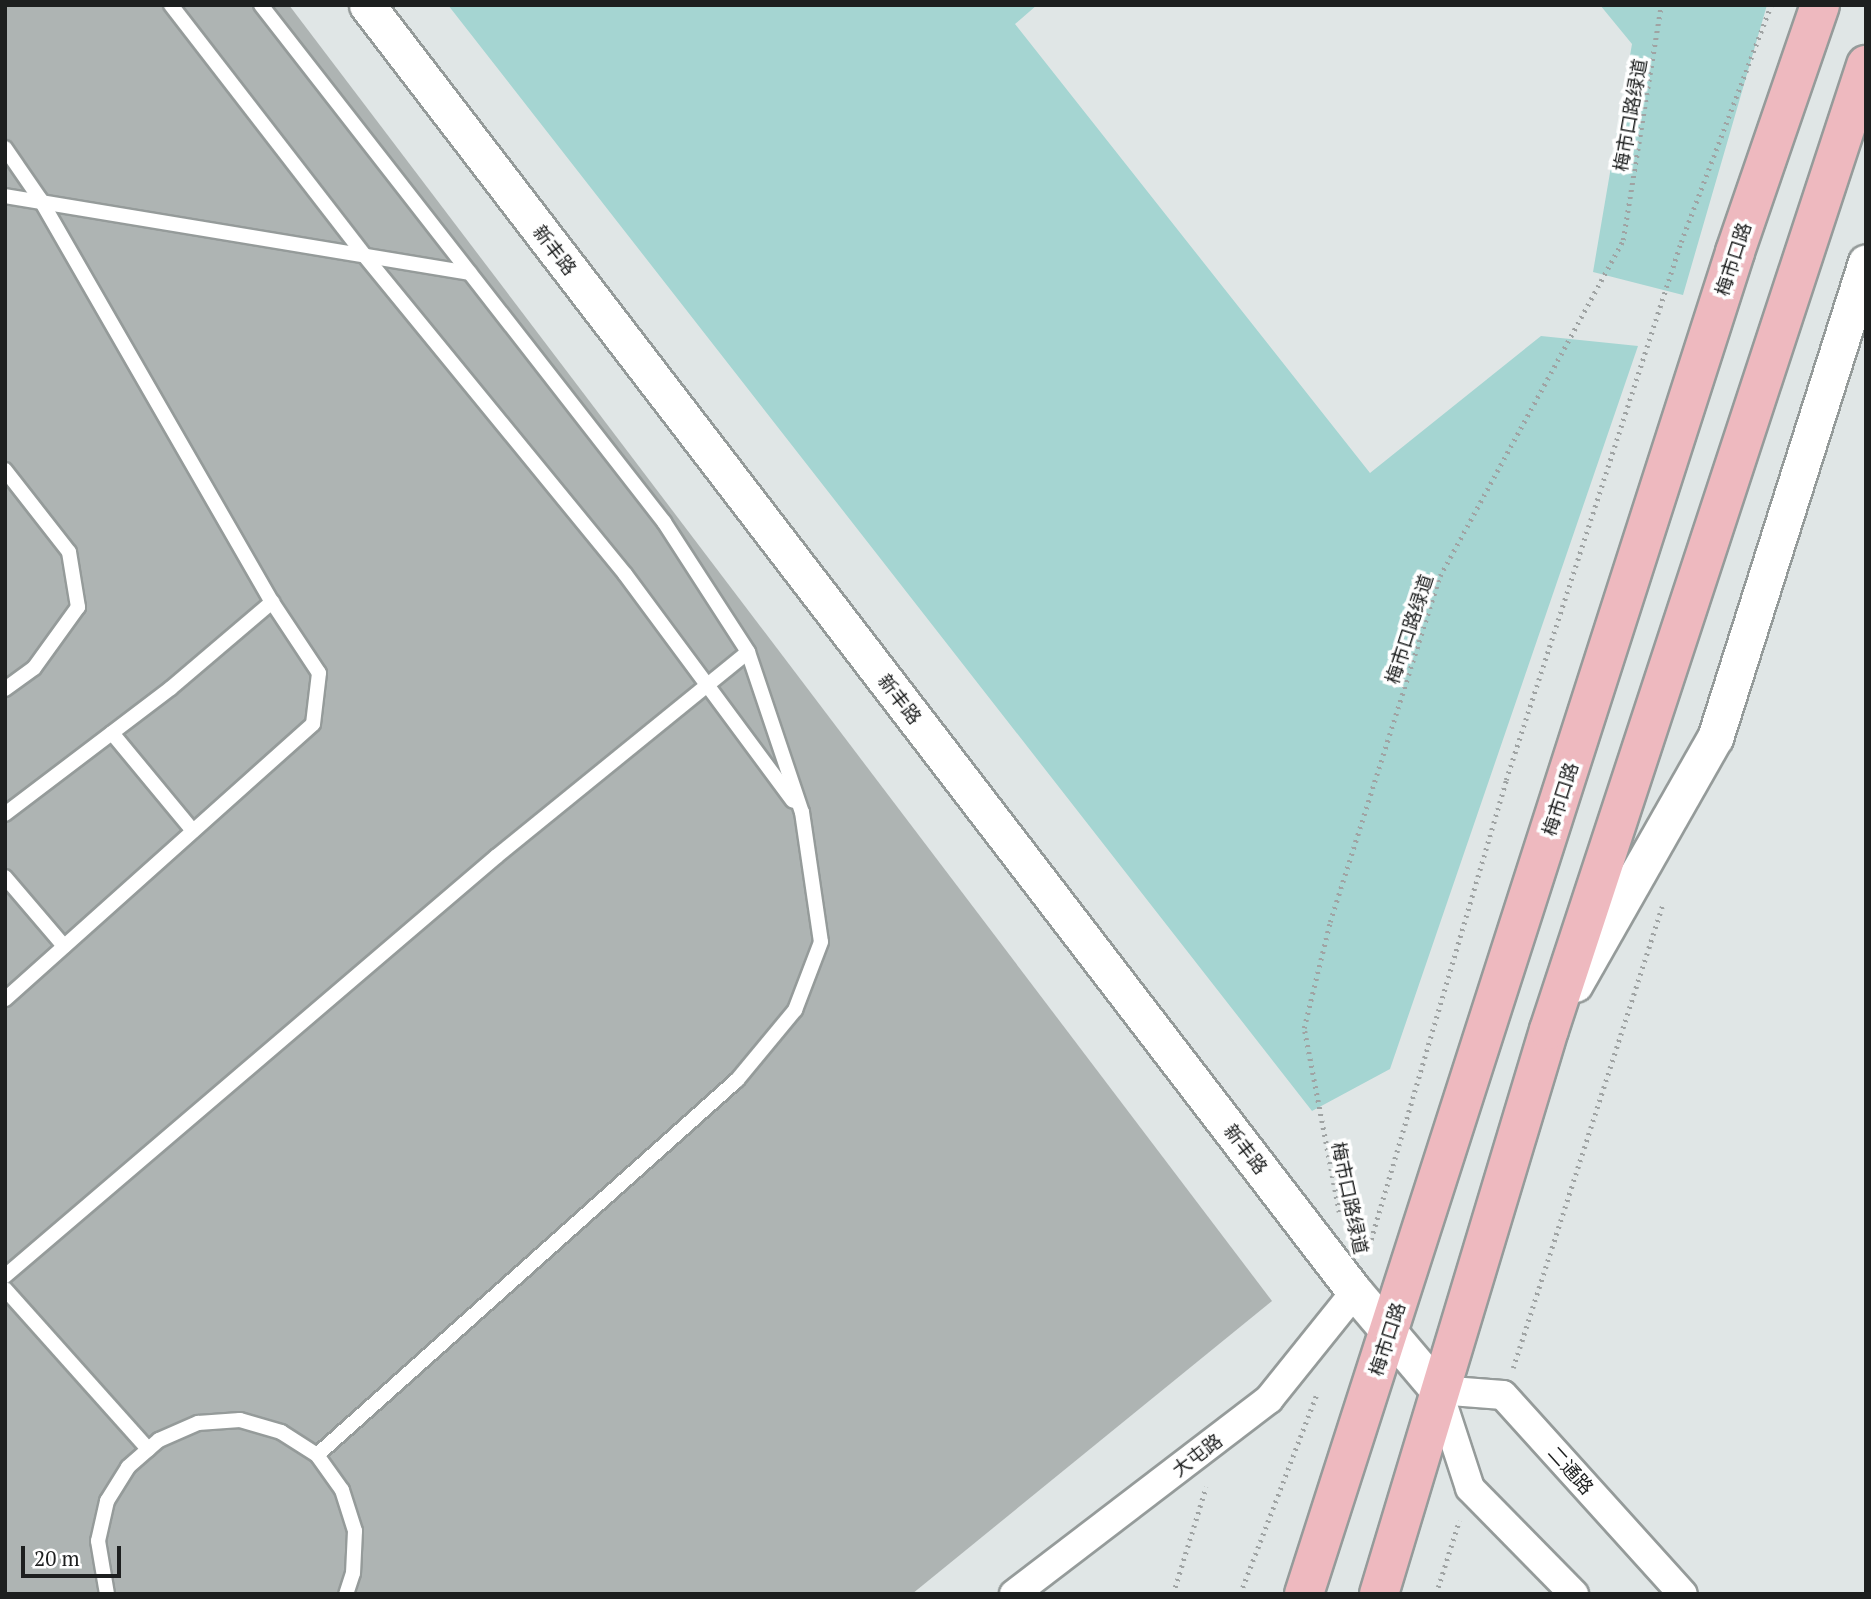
<!DOCTYPE html>
<html>
<head>
<meta charset="utf-8">
<style>
  body { margin:0 }
  #map { position:relative; width:1871px; height:1599px; overflow:hidden; background:#e0e6e6; font-family:"PT Serif","Noto Sans SC",serif }
  div>[style] { position:absolute }
  [style*='--x'] { left:calc(var(--x)*1px); top:calc(var(--y)*1px); width:calc(var(--w)*1px); rotate:calc(var(--a)*1deg) }
  .green>* { inset:0; background:#a5d5d2 }
  .building>* { inset:0; background:#aeb4b3 }
  .path>* { height:4.5px; margin-top:-2.25px; transform-origin:0; background:repeating-linear-gradient(90deg,#9fa3a3 0 2px,transparent 0 7px) }
  .roads { filter:drop-shadow(2px 0 #959b9a) drop-shadow(-2px 0 #959b9a) drop-shadow(0 2px #959b9a) drop-shadow(0 -2px #959b9a) }
  .service>* { height:14px; margin:-7px; padding:0 7px; transform-origin:7px; border-radius:7px; background:#fff }
  .minor>* { height:28px; margin:-14px; padding:0 14px; transform-origin:14px; border-radius:14px; background:#fff }
  .tertiary>* { height:35px; margin:-17.5px; padding:0 17.5px; transform-origin:17.5px; border-radius:17.5px; background:#fff }
  .primary>* { height:38px; margin:-19px; padding:0 19px; transform-origin:19px; border-radius:19px; background:#eeb9bf }
  span { translate:-50% -50%; white-space:nowrap; text-align:center; line-height:1.15; -webkit-text-stroke:7px #fff; paint-order:stroke }
  .street-label { font-size:19px; color:#1d1f1f }
  .frame { position:absolute; inset:0; border:7px solid #1d1f1f; pointer-events:none }
  .scale { position:absolute; left:21px; top:1546px; width:100px; height:32px; box-sizing:border-box; border:4px solid #1d1f1f; border-top:0; padding-left:9px; font-size:21px; line-height:24px; white-space:nowrap; color:#1d1f1f; -webkit-text-stroke:5px #fff; paint-order:stroke }
</style>
</head>
<body>
<div id="map">
  <div class="green">
    <i style="clip-path:polygon(448px 5px,1037px 5px,1015px 24px,1370px 473px,1541px 336px,1638px 346px,1390px 1069px,1312px 1111px)"></i>
    <i style="clip-path:polygon(1600px 5px,1767px 5px,1683px 295px,1593px 272px,1632px 44px)"></i>
  </div>
  <div class="building">
    <i style="clip-path:polygon(5px 5px,289px 5px,1272px 1301px,912px 1594px,5px 1594px)"></i>
  </div>
  <div class="path">
    <i style="--x:1339;--y:1212;--w:187;--a:-100.8"></i>
    <i style="--x:1304;--y:1028;--w:109;--a:-76.2"></i>
    <i style="--x:1330;--y:922;--w:363;--a:-72.4"></i>
    <i style="--x:1440;--y:576;--w:383;--a:-61.4"></i>
    <i style="--x:1623;--y:240;--w:238;--a:-80.8"></i>
    <i style="--x:1367;--y:1253;--w:493;--a:-73.6"></i>
    <i style="--x:1506;--y:780;--w:566;--a:-71.98"></i>
    <i style="--x:1681;--y:242;--w:254;--a:-69.2"></i>
    <i style="--x:1513;--y:1368;--w:485;--a:-72.1"></i>
    <i style="--x:1173;--y:1594;--w:112;--a:-72.9"></i>
    <i style="--x:1240;--y:1594;--w:215;--a:-69"></i>
    <i style="--x:1436;--y:1594;--w:77;--a:-72.5"></i>
  </div>
  <div class="roads">
    <div class="service">
      <i style="--x:171;--y:5;--w:316;--a:52.3"></i>
      <i style="--x:364;--y:255;--w:412;--a:50.7"></i>
      <i style="--x:625;--y:574;--w:282;--a:53.5"></i>
      <i style="--x:261;--y:5;--w:656;--a:52.06"></i>
      <i style="--x:664;--y:522;--w:155;--a:57.1"></i>
      <i style="--x:748;--y:652;--w:169;--a:71.4"></i>
      <i style="--x:802;--y:812;--w:131;--a:81.7"></i>
      <i style="--x:821;--y:942;--w:73;--a:110.9"></i>
      <i style="--x:795;--y:1010;--w:91;--a:129.6"></i>
      <i style="--x:737;--y:1080;--w:563;--a:138.24"></i>
      <i style="--x:5;--y:148;--w:62;--a:55.5"></i>
      <i style="--x:40;--y:199;--w:465;--a:60.1"></i>
      <i style="--x:272;--y:602;--w:85;--a:56.5"></i>
      <i style="--x:319;--y:673;--w:51;--a:96.7"></i>
      <i style="--x:313;--y:724;--w:413;--a:138.2"></i>
      <i style="--x:5;--y:196;--w:471;--a:9.4"></i>
      <i style="--x:5;--y:470;--w:104;--a:52"></i>
      <i style="--x:69;--y:552;--w:56;--a:80.7"></i>
      <i style="--x:78;--y:607;--w:75;--a:125.8"></i>
      <i style="--x:34;--y:668;--w:36;--a:144"></i>
      <i style="--x:112;--y:733;--w:127;--a:50.4"></i>
      <i style="--x:5;--y:814;--w:208;--a:-37.2"></i>
      <i style="--x:171;--y:688;--w:133;--a:-40.4"></i>
      <i style="--x:5;--y:877;--w:91;--a:49.5"></i>
      <i style="--x:5;--y:1276;--w:647;--a:-40.49"></i>
      <i style="--x:497;--y:856;--w:323;--a:-39.1"></i>
      <i style="--x:5;--y:1289;--w:215;--a:48.2"></i>
      <i style="--x:107;--y:1594;--w:54;--a:-99.6"></i>
      <i style="--x:98;--y:1541;--w:41;--a:-77.3"></i>
      <i style="--x:107;--y:1501;--w:40;--a:-58"></i>
      <i style="--x:128;--y:1467;--w:41;--a:-41.1"></i>
      <i style="--x:159;--y:1440;--w:43;--a:-23.6"></i>
      <i style="--x:198;--y:1423;--w:42;--a:-4.1"></i>
      <i style="--x:240;--y:1420;--w:43;--a:16.3"></i>
      <i style="--x:281;--y:1432;--w:43;--a:32.6"></i>
      <i style="--x:317;--y:1455;--w:43;--a:54.5"></i>
      <i style="--x:342;--y:1490;--w:43;--a:72.4"></i>
      <i style="--x:355;--y:1531;--w:42;--a:92.7"></i>
      <i style="--x:353;--y:1573;--w:22;--a:108"></i>
    </div>
    <div class="minor">
      <i style="--x:1014;--y:1594;--w:321;--a:-37.4"></i>
      <i style="--x:1269;--y:1399;--w:137;--a:-51.2"></i>
      <i style="--x:1574;--y:1594;--w:148;--a:-134.5"></i>
      <i style="--x:1470;--y:1488;--w:103;--a:-108.1"></i>
      <i style="--x:1438;--y:1390;--w:65;--a:4.4"></i>
      <i style="--x:1503;--y:1395;--w:268;--a:47.9"></i>
    </div>
    <div class="tertiary">
      <i style="--x:367;--y:5;--w:1623;--a:52.49"></i>
      <i style="--x:1355;--y:1292;--w:128;--a:49.7"></i>
      <i style="--x:1575;--y:984;--w:283;--a:-60.4"></i>
      <i style="--x:1715;--y:738;--w:499;--a:-72.4"></i>
    </div>
    <div class="primary">
      <i style="--x:1304;--y:1594;--w:1410;--a:-72.19"></i>
      <i style="--x:1735;--y:252;--w:261;--a:-71"></i>
      <i style="--x:1379;--y:1594;--w:589;--a:-73.23"></i>
      <i style="--x:1549;--y:1030;--w:1016;--a:-71.81"></i>
    </div>
  </div>
  <div class="street-label">
    <span style="left:1630px;top:115px;rotate:-80deg">梅市口路绿道</span>
    <span style="left:555px;top:250px;rotate:52deg">新丰路</span>
    <span style="left:1733px;top:259px;rotate:-72deg">梅市口路</span>
    <span style="left:1409px;top:629px;rotate:-72deg">梅市口路绿道</span>
    <span style="left:900px;top:699px;rotate:52deg">新丰路</span>
    <span style="left:1560px;top:799px;rotate:-72deg">梅市口路</span>
    <span style="left:1246px;top:1149px;rotate:52deg">新丰路</span>
    <span style="left:1350px;top:1198px;rotate:78deg">梅市口路绿道</span>
    <span style="left:1387px;top:1339px;rotate:-72deg">梅市口路</span>
    <span style="left:1197px;top:1455px;rotate:-37deg">大屯路</span>
    <span style="left:1571px;top:1470px;rotate:48deg">二通路</span>
  </div>
  <div class="frame"></div>
  <div class="scale">20 m</div>
</div>
</body>
</html>
